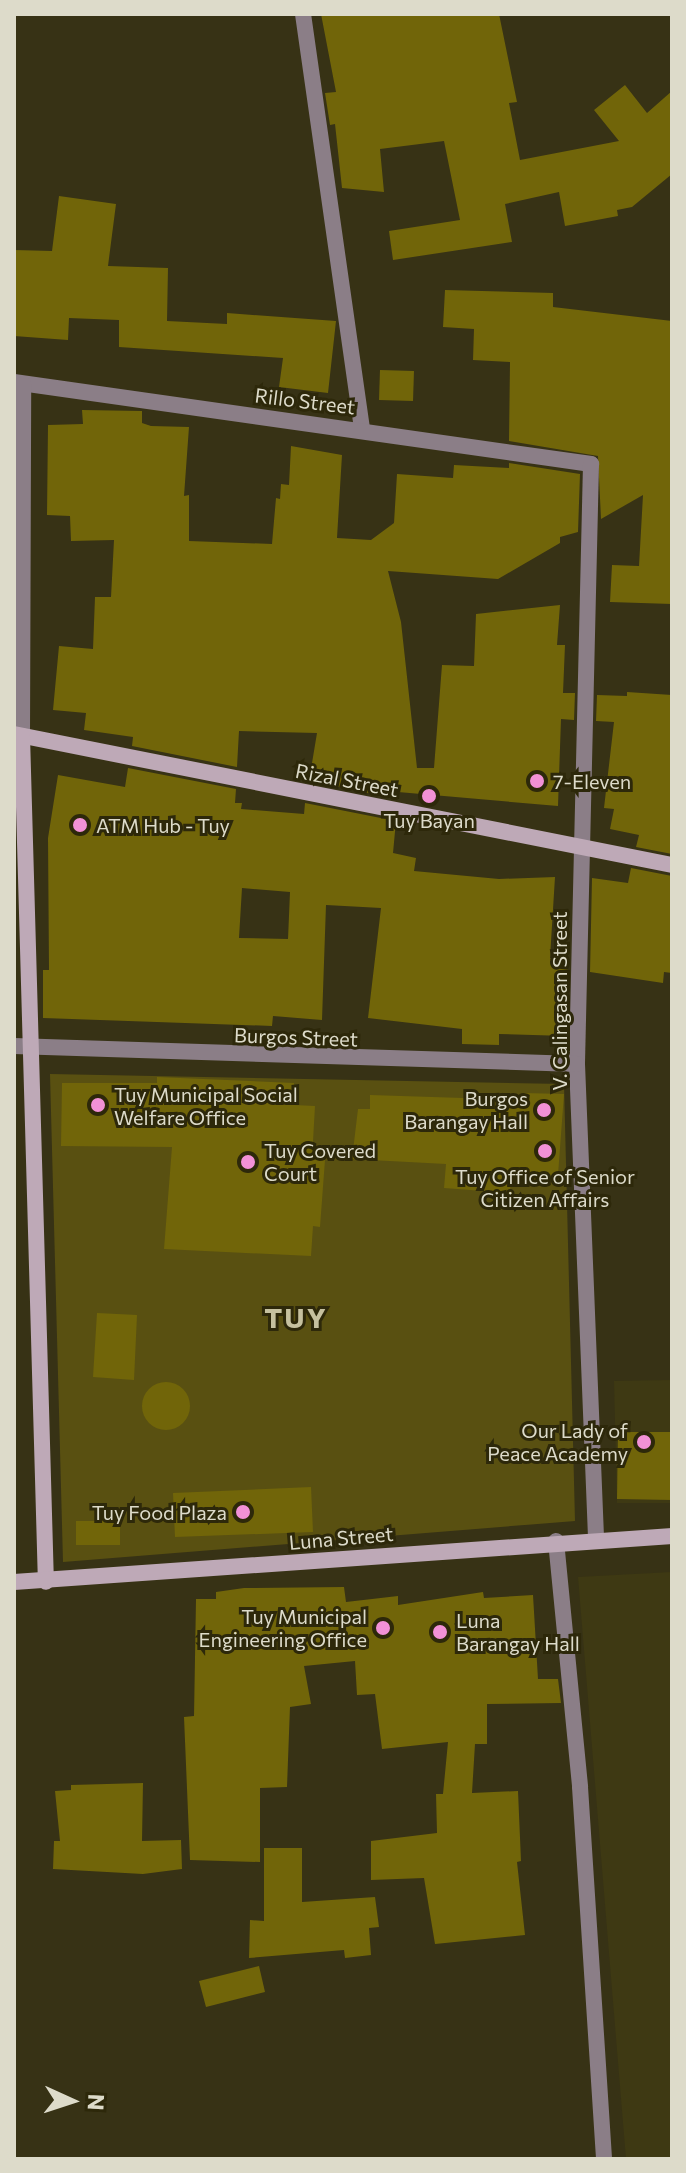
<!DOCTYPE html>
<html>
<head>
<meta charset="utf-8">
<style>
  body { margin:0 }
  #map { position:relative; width:686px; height:2173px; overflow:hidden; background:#373215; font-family:Commissioner,sans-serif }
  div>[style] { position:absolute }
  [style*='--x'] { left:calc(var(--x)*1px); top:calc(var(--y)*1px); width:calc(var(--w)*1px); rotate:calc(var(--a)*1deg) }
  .built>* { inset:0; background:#3e3913 }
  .green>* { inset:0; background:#595011 }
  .building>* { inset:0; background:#716509 }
  .round { border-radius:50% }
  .street>* { height:16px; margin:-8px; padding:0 8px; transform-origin:8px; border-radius:8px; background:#8b7e87 }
  .secondary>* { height:16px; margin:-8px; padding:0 8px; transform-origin:8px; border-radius:8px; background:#bea9b7 }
  .dots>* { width:22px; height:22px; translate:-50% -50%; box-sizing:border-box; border:4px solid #2d280a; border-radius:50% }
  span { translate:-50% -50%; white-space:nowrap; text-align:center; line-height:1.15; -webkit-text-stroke:6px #2d280a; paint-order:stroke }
  .street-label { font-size:20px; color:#dddbca }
  .poi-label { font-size:20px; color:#dddbca }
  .left { translate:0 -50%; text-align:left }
  .right { translate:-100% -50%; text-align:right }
  .district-label { font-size:28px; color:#c6c19f; font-weight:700; letter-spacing:2px }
  .frame { position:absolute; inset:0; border:16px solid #dddbca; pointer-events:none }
  .north { position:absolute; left:32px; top:2061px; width:80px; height:80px; -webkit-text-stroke:6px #2d280a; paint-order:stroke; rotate:93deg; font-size:22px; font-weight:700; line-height:32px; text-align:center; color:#dddbca }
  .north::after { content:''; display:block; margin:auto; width:28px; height:36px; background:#dddbca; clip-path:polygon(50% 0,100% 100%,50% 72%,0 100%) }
</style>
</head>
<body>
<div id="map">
  <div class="built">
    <i style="clip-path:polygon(672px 1380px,672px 1503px,617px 1503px,614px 1381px)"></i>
    <i style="clip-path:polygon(672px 1572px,672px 2159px,626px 2159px,578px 1577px)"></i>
  </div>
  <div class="green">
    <i style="clip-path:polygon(50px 1074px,564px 1084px,575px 1521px,63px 1562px)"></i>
  </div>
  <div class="building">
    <i style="clip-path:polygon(321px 14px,499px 14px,517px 102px,509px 103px,520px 160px,619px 141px,594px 110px,625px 85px,647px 113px,672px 91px,672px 174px,632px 207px,617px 210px,618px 216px,565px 226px,559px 192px,505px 204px,512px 242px,393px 260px,389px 231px,460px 220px,444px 141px,380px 149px,384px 192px,342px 188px,335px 124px,330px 125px,325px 93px,336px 92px)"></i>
    <i style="clip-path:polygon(59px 196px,116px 204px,108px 266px,168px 268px,167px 321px,227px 324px,227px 313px,336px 321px,328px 393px,279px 387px,283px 358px,119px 347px,119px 320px,69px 318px,68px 340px,14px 336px,14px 250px,52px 251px)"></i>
    <i style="clip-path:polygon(445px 290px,553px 293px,553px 307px,672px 321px,672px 604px,610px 602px,612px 565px,639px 566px,643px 495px,601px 519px,598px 456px,509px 441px,510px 362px,473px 360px,474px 329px,443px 327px)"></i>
    <i style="clip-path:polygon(380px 370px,414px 371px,413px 401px,379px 400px)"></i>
    <i style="clip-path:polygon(82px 410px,142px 411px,142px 423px,151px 426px,189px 427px,184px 496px,189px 495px,189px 541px,272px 544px,276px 498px,280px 499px,281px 484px,289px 485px,291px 446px,342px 455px,337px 538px,371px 540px,394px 523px,397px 474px,453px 478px,454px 465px,509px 468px,509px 463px,580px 474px,578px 532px,560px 537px,560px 543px,498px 579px,388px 571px,401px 622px,417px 768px,434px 768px,442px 665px,474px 666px,476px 614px,560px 605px,557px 645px,565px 645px,563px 693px,575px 693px,574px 720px,561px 719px,558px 806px,398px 792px,398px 799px,309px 781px,317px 733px,239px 731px,237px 767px,132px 746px,133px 737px,84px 730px,86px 713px,53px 710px,59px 646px,93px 649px,95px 597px,111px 597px,114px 540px,71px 541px,70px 516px,47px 515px,48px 425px,83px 424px)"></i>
    <i style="clip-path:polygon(627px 692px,672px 695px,672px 854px,636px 847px,639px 835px,610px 829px,614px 809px,604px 808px,614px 722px,596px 721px,597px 695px,627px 696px)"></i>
    <i style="clip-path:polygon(evenodd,128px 768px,236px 789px,235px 803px,242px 803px,241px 809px,304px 814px,305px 803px,396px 821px,393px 853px,416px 858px,414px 871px,499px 879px,555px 877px,550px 958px,568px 960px,566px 1036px,499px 1034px,499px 1045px,462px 1044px,462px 1029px,368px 1018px,381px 908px,326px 905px,322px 1020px,273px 1016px,272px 1026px,43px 1018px,43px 970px,49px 970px,48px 838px,58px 775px,125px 787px,128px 768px,242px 888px,290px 892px,288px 939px,239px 938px,242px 888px)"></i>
    <i style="clip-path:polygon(631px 868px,672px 876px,672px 973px,664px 972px,663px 983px,590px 972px,592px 878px,628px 883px)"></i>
    <i style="clip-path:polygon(157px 1077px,294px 1083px,294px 1105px,315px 1106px,312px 1159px,325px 1160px,320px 1227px,313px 1226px,311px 1256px,164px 1249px,172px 1147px,61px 1146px,62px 1083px,157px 1083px)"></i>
    <i style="clip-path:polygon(523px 1093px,564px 1094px,558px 1175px,511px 1173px,510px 1193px,444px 1188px,446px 1164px,352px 1159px,358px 1109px,370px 1109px,370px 1095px,523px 1100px)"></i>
    <i style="clip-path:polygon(97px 1313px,137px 1315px,134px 1380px,93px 1377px)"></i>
    <i class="round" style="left:142px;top:1382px;width:48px;height:48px"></i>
    <i style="clip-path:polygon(618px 1432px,672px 1432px,672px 1500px,617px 1499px)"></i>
    <i style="clip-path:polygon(311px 1487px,313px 1532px,175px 1537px,173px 1493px)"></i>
    <i style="clip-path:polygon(76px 1521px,120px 1521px,120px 1545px,76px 1545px)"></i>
    <i style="clip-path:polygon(344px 1587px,346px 1602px,398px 1596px,398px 1605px,483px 1592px,484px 1598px,533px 1595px,538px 1679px,558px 1679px,561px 1703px,487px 1704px,487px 1744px,475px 1744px,472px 1793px,518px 1791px,521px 1861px,517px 1862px,525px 1935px,435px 1944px,424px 1878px,371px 1880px,371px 1841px,437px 1833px,436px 1794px,443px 1794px,448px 1742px,382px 1749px,375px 1694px,357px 1695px,355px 1661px,304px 1666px,311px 1704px,290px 1707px,287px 1787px,260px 1788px,260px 1862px,190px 1860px,184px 1717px,194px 1716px,196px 1599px,216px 1599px,216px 1592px,244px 1588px)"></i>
    <i style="clip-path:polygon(143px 1783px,142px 1841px,181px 1840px,182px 1869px,143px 1874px,53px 1869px,54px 1841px,60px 1841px,55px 1791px,71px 1790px,71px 1785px)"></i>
    <i style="clip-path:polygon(264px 1848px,302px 1848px,302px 1902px,375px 1897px,379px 1927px,369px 1928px,371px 1955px,345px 1958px,344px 1950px,249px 1958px,250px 1920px,264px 1921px)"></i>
    <i style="clip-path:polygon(259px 1966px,265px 1992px,206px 2007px,199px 1981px)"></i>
  </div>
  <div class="street">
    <i style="--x:303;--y:14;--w:418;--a:81.9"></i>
    <i style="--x:14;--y:382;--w:583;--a:8.09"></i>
    <i style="--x:591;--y:464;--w:600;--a:91.34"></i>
    <i style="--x:577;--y:1064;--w:474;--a:87.7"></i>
    <i style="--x:22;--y:736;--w:352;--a:-89.8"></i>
    <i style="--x:14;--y:1046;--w:563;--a:1.83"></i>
    <i style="--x:556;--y:1541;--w:247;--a:84.4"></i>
    <i style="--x:580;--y:1787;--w:373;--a:86.3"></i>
  </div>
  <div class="secondary">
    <i style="--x:14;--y:734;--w:671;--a:11.26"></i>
    <i style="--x:22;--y:736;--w:846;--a:88.38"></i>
    <i style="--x:14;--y:1582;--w:660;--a:-4"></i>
  </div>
  <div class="dots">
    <i style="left:537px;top:781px;background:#f291d6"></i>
    <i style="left:429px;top:796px;background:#f291d6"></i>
    <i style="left:80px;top:825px;background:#f291d6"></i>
    <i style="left:98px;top:1105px;background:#f291d6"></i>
    <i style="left:544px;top:1110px;background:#f291d6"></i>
    <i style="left:545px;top:1151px;background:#f291d6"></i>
    <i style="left:248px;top:1162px;background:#f291d6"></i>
    <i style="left:644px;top:1442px;background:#f291d6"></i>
    <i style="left:243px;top:1512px;background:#f291d6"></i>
    <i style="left:383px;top:1628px;background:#f291d6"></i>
    <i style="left:440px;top:1632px;background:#f291d6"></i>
  </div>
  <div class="street-label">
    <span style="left:305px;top:401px;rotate:7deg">Rillo Street</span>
    <span style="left:347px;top:780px;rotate:11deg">Rizal Street</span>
    <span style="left:559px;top:1001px;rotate:-90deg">V. Calingasan Street</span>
    <span style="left:296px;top:1037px;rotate:2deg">Burgos Street</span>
    <span style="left:341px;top:1538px;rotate:-5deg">Luna Street</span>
  </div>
  <div class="poi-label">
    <span class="left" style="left:553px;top:781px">7-Eleven</span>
    <span style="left:429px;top:820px">Tuy Bayan</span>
    <span class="left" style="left:96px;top:825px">ATM Hub - Tuy</span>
    <span class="left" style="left:114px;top:1106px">Tuy Municipal Social<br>Welfare Office</span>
    <span class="right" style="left:528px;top:1110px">Burgos<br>Barangay Hall</span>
    <span class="left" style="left:264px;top:1162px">Tuy Covered<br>Court</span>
    <span style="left:545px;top:1188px">Tuy Office of Senior<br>Citizen Affairs</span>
    <span class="right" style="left:628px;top:1442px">Our Lady of<br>Peace Academy</span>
    <span class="right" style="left:227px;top:1512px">Tuy Food Plaza</span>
    <span class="right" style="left:367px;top:1628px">Tuy Municipal<br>Engineering Office</span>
    <span class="left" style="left:456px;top:1632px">Luna<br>Barangay Hall</span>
  </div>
  <div class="district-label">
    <span style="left:296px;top:1317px">TUY</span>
  </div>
  <div class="frame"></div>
  <div class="north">N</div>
</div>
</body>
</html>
